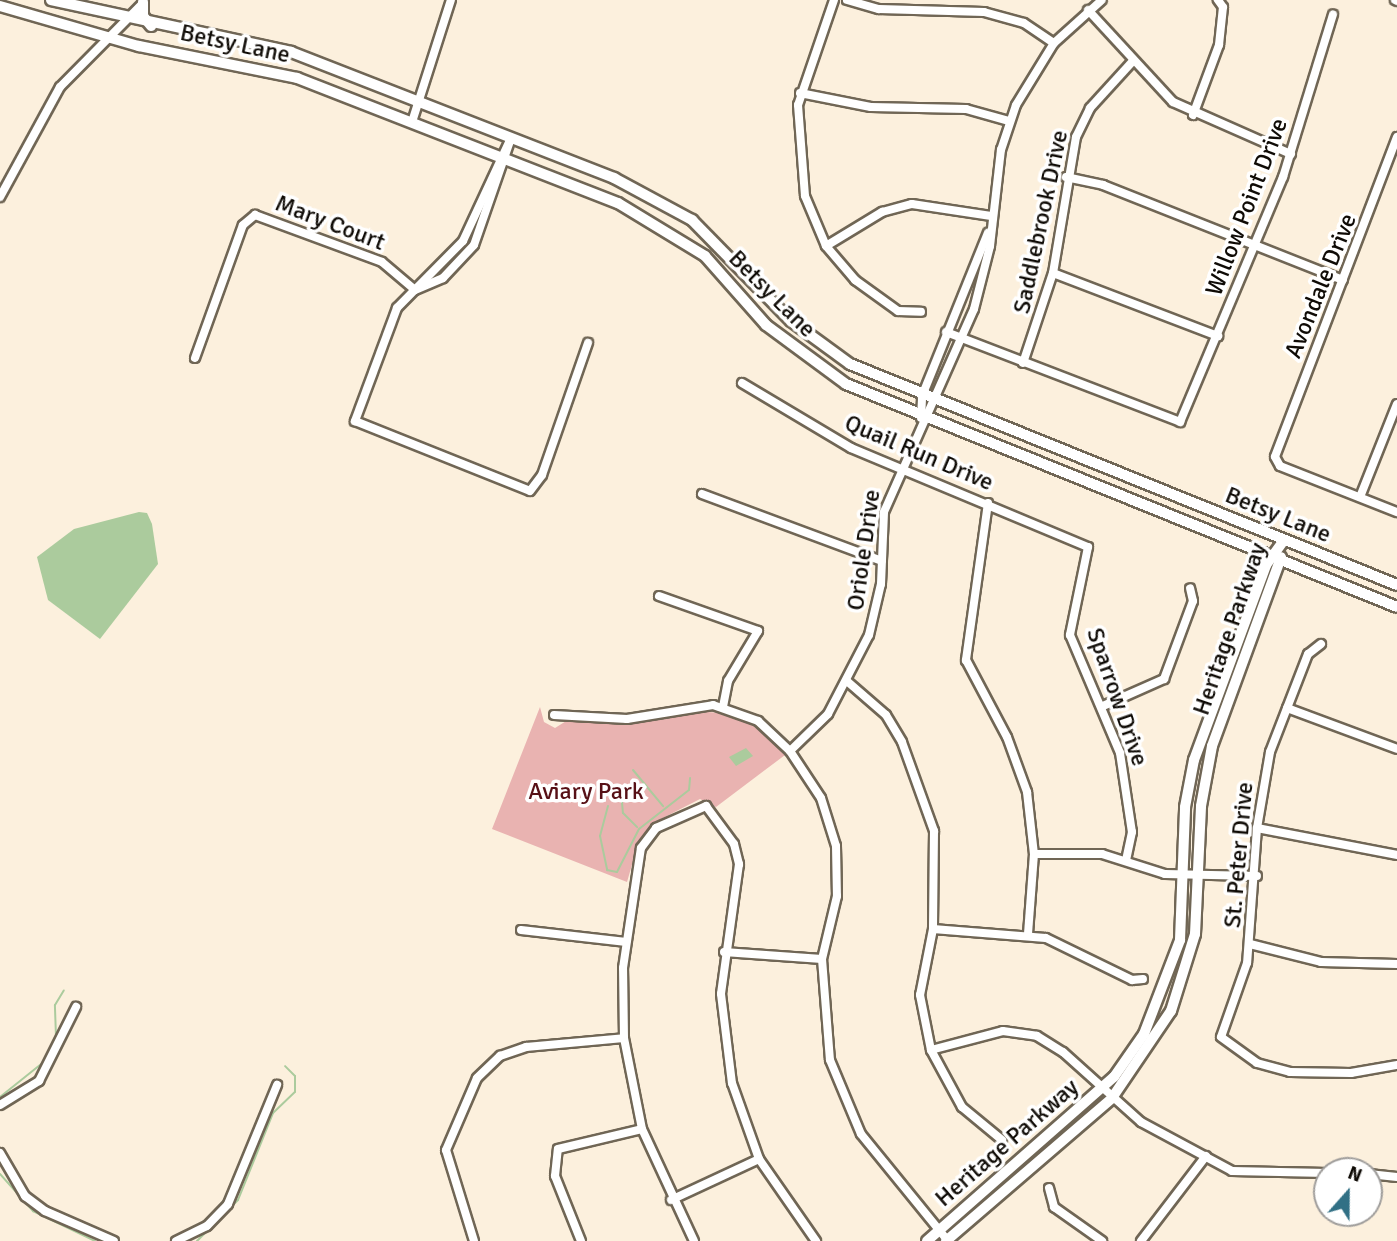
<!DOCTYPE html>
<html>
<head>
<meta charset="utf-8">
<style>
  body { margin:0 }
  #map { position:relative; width:1397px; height:1241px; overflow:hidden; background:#fcf0dd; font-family:Signika,sans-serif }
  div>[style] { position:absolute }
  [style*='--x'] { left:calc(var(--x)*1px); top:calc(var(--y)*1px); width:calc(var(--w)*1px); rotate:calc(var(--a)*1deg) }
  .green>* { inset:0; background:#e9b3b1 }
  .water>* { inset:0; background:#abcb9d }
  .stream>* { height:2px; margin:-1px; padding:0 1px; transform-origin:1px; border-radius:1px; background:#abcb9d }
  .roads { filter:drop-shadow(2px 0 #706655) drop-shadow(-2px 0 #706655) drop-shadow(0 2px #706655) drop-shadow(0 -2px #706655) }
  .street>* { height:8px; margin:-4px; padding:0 4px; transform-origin:4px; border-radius:4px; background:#fff }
  .secondary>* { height:10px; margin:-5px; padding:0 5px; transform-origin:5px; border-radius:5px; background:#fff }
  span { translate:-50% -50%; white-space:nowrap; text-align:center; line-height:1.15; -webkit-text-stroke:7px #fff; paint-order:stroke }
  .street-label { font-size:24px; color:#0f0b06 }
  .park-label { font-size:24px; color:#571016 }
  .north { position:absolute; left:1313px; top:1157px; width:70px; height:70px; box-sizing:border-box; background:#fff; border:2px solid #9f9d9b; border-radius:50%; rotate:21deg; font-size:19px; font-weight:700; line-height:28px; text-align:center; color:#0f0b06 }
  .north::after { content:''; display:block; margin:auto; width:24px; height:32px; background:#317085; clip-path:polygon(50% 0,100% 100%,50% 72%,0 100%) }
</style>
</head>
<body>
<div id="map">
  <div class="green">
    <i style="clip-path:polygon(540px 707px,544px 722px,555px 728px,571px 718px,624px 725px,693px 711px,722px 713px,756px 726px,785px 755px,716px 807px,700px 799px,657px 821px,638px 844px,627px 882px,492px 829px)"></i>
  </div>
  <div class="water">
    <i style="clip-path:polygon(139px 512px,147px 513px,152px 524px,158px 564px,100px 639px,48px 600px,37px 557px,74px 529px)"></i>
    <i style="clip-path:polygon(746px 748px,753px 756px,736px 766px,729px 757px)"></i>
  </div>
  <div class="stream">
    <i style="--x:633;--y:770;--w:47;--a:50.2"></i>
    <i style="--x:621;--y:791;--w:22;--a:85"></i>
    <i style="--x:623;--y:813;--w:20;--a:45"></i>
    <i style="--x:608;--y:806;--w:31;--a:105"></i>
    <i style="--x:600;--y:836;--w:35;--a:78"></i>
    <i style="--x:607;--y:870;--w:10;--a:11"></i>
    <i style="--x:617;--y:872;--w:48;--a:-62.9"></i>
    <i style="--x:639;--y:829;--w:63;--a:-38"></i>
    <i style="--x:689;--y:790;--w:12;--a:-85"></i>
    <i style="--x:56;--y:1037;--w:32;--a:-92"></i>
    <i style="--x:55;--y:1005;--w:17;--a:-59"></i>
    <i style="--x:0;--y:1097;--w:58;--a:-38.7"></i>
    <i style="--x:0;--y:1174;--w:50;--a:48.3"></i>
    <i style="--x:33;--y:1211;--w:69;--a:25.8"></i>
    <i style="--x:197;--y:1241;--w:58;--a:-45"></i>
    <i style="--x:238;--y:1200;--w:94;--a:-68.1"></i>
    <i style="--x:273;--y:1113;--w:30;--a:-44"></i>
    <i style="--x:295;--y:1092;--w:16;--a:-90"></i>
    <i style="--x:295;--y:1076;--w:14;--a:-135"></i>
  </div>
  <div class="roads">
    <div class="street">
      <i style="--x:834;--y:0;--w:111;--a:108.9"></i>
      <i style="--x:798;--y:105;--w:91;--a:85.6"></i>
      <i style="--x:805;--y:196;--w:54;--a:67.2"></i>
      <i style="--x:826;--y:246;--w:45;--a:49.5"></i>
      <i style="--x:855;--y:280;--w:53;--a:35.8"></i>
      <i style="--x:898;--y:311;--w:23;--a:2"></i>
      <i style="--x:847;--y:0;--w:33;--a:16"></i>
      <i style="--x:879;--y:9;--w:105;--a:1.6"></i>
      <i style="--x:984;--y:12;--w:41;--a:15.4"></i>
      <i style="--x:1024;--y:23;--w:36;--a:34"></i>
      <i style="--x:1395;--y:0;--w:2;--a:27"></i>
      <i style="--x:1088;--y:10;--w:125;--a:47.3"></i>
      <i style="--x:1173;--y:102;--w:129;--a:23.8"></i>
      <i style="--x:800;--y:93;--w:72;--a:11.2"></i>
      <i style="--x:871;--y:107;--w:95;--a:1.2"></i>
      <i style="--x:966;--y:109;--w:45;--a:15.6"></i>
      <i style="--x:1193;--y:115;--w:75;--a:-69.6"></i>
      <i style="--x:1219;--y:45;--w:38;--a:-84"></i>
      <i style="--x:1223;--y:7;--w:9;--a:-126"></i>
      <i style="--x:412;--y:122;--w:128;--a:-72.3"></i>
      <i style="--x:1397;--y:137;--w:342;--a:110.9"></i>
      <i style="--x:1275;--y:457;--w:10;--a:61"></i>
      <i style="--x:1280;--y:466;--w:126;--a:21.5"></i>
      <i style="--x:1066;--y:177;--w:38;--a:12"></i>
      <i style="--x:1103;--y:185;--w:258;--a:21.6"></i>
      <i style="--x:0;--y:197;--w:125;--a:-61.4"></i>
      <i style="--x:60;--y:87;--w:118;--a:-45.3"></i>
      <i style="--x:826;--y:246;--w:66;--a:-31.3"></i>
      <i style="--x:882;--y:212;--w:31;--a:-15"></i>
      <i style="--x:912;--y:204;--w:80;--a:8.6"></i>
      <i style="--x:1053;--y:273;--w:177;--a:20.9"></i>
      <i style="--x:415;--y:290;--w:30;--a:-23"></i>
      <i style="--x:443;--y:278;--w:45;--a:-46.8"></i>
      <i style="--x:474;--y:245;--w:113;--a:-70.9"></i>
      <i style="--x:511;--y:138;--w:114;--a:115"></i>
      <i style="--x:463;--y:241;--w:94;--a:134.6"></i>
      <i style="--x:397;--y:308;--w:121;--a:110.4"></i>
      <i style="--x:355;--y:421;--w:188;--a:21.8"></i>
      <i style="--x:530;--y:491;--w:20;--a:-53"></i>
      <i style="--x:542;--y:475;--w:140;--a:-70.8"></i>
      <i style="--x:946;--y:332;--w:251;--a:21"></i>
      <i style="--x:1180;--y:422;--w:266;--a:-67.2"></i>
      <i style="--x:1283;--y:177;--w:170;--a:-72.9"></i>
      <i style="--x:195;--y:358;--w:141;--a:-70.2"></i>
      <i style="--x:243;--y:225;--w:16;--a:-40"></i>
      <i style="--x:255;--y:215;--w:135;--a:20.3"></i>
      <i style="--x:382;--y:262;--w:43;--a:40.3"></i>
      <i style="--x:1023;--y:363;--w:95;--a:-71.6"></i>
      <i style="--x:1053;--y:273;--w:138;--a:-80.4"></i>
      <i style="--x:1076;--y:137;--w:32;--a:-64"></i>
      <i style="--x:1090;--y:108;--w:62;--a:-47.6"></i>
      <i style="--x:742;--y:383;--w:127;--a:30.8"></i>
      <i style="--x:851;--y:448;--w:257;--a:22.7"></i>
      <i style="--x:1088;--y:547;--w:90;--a:101.6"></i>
      <i style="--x:1070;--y:635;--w:128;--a:67"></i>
      <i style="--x:1120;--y:753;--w:80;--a:81.4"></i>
      <i style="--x:1132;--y:832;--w:29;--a:102"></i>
      <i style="--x:921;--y:418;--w:22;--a:-87"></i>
      <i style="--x:922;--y:396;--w:176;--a:-68"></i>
      <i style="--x:702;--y:494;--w:192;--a:20.4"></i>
      <i style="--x:1360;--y:497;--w:100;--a:-68.3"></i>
      <i style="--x:988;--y:503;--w:159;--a:98"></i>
      <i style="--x:966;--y:660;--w:87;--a:62"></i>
      <i style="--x:1007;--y:737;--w:59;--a:70"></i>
      <i style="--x:1027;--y:792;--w:62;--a:83.6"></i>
      <i style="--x:1034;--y:854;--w:80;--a:94.3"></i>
      <i style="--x:659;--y:596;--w:105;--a:19.5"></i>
      <i style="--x:758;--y:631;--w:58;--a:121"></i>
      <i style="--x:728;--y:681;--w:26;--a:101"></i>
      <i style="--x:1321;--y:644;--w:16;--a:142"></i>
      <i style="--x:1308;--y:654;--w:105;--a:111.2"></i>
      <i style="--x:1270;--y:752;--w:77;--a:99.7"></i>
      <i style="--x:1257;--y:828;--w:135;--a:94.2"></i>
      <i style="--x:1247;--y:963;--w:78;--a:109.4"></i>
      <i style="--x:1221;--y:1037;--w:44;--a:35.8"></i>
      <i style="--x:1257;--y:1063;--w:34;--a:15"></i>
      <i style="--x:1290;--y:1072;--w:61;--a:0.9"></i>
      <i style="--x:1351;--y:1073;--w:47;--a:-9.9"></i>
      <i style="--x:848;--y:682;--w:50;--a:41"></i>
      <i style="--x:886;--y:715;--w:31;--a:59"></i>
      <i style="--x:902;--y:742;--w:95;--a:70.2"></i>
      <i style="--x:934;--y:831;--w:98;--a:90.6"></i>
      <i style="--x:933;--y:929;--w:67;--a:101.1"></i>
      <i style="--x:920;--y:995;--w:56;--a:78.7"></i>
      <i style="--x:931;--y:1050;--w:65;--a:61.5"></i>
      <i style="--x:962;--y:1107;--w:52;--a:39.5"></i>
      <i style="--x:1103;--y:706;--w:67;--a:-23.9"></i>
      <i style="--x:1164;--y:679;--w:83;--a:-69.6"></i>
      <i style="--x:1193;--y:601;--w:13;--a:-103"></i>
      <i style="--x:1287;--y:708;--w:117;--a:20.4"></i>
      <i style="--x:554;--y:715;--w:73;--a:3.1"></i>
      <i style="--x:627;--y:719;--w:87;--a:-9.2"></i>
      <i style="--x:713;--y:705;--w:48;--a:19.6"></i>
      <i style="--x:758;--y:721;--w:44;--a:43.2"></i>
      <i style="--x:790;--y:751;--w:56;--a:56.6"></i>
      <i style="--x:821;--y:798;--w:50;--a:72.6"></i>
      <i style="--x:836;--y:846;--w:50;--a:88.9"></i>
      <i style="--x:837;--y:896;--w:65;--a:103.4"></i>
      <i style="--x:822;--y:959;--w:101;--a:85.5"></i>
      <i style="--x:830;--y:1060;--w:80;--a:67.3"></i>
      <i style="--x:861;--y:1134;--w:138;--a:50.9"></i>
      <i style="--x:790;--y:751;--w:53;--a:-44.2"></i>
      <i style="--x:828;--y:714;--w:89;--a:-62.6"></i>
      <i style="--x:869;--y:635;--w:52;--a:-76.8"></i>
      <i style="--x:881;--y:584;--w:72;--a:-87.6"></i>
      <i style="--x:884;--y:512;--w:222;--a:-66.1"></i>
      <i style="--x:974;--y:309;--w:65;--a:-75.7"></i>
      <i style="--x:990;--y:246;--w:97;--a:-83.5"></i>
      <i style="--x:1001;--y:150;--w:47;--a:-71.6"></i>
      <i style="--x:1016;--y:105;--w:73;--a:-58.5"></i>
      <i style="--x:1054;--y:43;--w:64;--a:-41.9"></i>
      <i style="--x:1257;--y:828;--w:143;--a:10.9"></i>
      <i style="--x:1034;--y:854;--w:68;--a:0"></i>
      <i style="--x:1102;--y:854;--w:66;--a:17.6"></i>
      <i style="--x:1165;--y:874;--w:92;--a:1.2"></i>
      <i style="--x:933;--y:929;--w:113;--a:4.6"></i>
      <i style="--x:1046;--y:938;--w:96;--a:26"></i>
      <i style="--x:1132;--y:980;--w:11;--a:-5"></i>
      <i style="--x:521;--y:930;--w:106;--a:6.5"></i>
      <i style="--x:1250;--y:944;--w:73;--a:14.2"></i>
      <i style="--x:1321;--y:962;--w:76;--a:1.5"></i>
      <i style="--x:724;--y:952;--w:98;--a:4.1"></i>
      <i style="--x:931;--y:1050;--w:74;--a:-14.8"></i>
      <i style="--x:1003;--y:1031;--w:34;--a:8"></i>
      <i style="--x:1037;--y:1036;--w:31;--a:32"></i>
      <i style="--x:1063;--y:1052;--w:105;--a:41.9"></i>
      <i style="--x:1141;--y:1122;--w:103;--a:28.3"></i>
      <i style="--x:1232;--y:1171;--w:95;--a:1.2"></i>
      <i style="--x:0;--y:1105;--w:46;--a:-31.6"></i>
      <i style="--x:39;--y:1081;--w:83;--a:-63.4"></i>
      <i style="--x:0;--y:1153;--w:50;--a:59.8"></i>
      <i style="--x:25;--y:1196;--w:25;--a:37"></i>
      <i style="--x:45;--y:1211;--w:75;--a:23.5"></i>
      <i style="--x:1369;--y:1174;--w:28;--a:6"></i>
      <i style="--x:1049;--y:1188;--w:20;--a:75"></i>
      <i style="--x:1054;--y:1207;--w:59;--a:35.3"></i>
      <i style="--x:671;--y:1200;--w:97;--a:-25"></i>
      <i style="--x:176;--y:1241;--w:34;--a:-26"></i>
      <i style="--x:207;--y:1226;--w:30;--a:-46"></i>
      <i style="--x:228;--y:1204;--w:129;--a:-67.6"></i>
      <i style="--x:474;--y:1241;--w:95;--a:-107.1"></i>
      <i style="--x:446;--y:1150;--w:78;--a:-66.7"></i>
      <i style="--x:477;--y:1078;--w:32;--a:-44"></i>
      <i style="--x:500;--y:1056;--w:28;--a:-19"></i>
      <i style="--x:526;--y:1047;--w:98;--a:-5.2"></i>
      <i style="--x:581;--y:1241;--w:70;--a:-111.8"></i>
      <i style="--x:555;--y:1176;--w:27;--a:-84"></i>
      <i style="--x:558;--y:1149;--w:86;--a:-13.4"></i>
      <i style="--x:694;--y:1241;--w:123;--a:-114.9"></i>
      <i style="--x:642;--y:1129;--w:93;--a:-101.2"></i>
      <i style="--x:624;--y:1038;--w:70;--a:-90.8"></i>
      <i style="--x:623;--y:968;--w:121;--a:-81.5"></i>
      <i style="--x:641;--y:848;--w:25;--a:-53"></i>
      <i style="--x:656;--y:828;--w:55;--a:-23.7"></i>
      <i style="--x:706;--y:806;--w:47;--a:53.6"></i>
      <i style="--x:734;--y:844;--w:21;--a:76"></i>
      <i style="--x:739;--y:864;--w:131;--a:97.9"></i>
      <i style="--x:721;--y:994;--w:90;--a:83"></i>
      <i style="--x:732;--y:1083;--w:81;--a:70.4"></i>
      <i style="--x:759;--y:1159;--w:100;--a:55.2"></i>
      <i style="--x:1141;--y:1241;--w:107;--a:-52.6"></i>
    </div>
    <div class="secondary">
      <i style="--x:51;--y:0;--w:246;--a:12.2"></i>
      <i style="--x:291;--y:52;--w:347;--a:21.3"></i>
      <i style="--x:614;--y:178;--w:89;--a:28.3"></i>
      <i style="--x:692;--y:220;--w:141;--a:45.6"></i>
      <i style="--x:791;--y:321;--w:73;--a:36.1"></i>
      <i style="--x:850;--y:364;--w:590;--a:22"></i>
      <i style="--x:143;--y:2;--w:14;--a:90"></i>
      <i style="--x:143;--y:16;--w:13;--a:51"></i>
      <i style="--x:0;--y:6;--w:145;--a:16.1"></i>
      <i style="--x:139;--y:46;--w:161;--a:11.4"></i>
      <i style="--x:297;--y:78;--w:344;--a:21.3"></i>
      <i style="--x:618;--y:203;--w:102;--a:31.3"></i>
      <i style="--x:705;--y:256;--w:92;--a:48.5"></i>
      <i style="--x:766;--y:325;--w:99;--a:36.4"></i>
      <i style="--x:846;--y:384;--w:594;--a:22.03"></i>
      <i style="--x:927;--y:1241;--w:249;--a:-41.3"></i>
      <i style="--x:1114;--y:1077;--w:52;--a:-55.1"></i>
      <i style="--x:1144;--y:1034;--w:101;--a:-69"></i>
      <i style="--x:1180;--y:940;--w:133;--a:-87.8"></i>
      <i style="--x:1185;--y:807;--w:48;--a:-79.2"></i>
      <i style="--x:1194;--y:760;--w:208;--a:-69.7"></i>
      <i style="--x:1266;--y:565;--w:31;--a:-54"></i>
      <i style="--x:946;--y:1241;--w:219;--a:-40.7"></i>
      <i style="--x:1112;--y:1098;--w:105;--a:-55.9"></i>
      <i style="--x:1171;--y:1011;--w:81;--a:-72.7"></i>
      <i style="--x:1195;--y:934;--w:128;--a:-87.3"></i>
      <i style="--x:1201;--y:806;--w:61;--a:-79.6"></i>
      <i style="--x:1212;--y:746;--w:201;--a:-69.9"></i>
    </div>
  </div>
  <div class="street-label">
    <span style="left:235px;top:44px;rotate:12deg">Betsy Lane</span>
    <span style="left:1247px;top:207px;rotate:-69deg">Willow Point Drive</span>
    <span style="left:1041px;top:222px;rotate:-78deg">Saddlebrook Drive</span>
    <span style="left:330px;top:223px;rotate:21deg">Mary Court</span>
    <span style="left:1321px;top:286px;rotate:-68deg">Avondale Drive</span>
    <span style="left:772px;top:294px;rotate:45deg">Betsy Lane</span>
    <span style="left:919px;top:453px;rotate:23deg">Quail Run Drive</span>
    <span style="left:1278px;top:515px;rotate:22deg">Betsy Lane</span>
    <span style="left:864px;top:550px;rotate:-82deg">Oriole Drive</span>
    <span style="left:1230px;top:629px;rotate:-71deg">Heritage Parkway</span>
    <span style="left:1117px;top:697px;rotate:71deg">Sparrow Drive</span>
    <span style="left:1239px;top:855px;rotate:-85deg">St. Peter Drive</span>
    <span style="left:1007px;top:1143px;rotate:-41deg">Heritage Parkway</span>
  </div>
  <div class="park-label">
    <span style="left:586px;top:792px">Aviary Park</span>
  </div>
  <div class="north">N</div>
</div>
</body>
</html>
